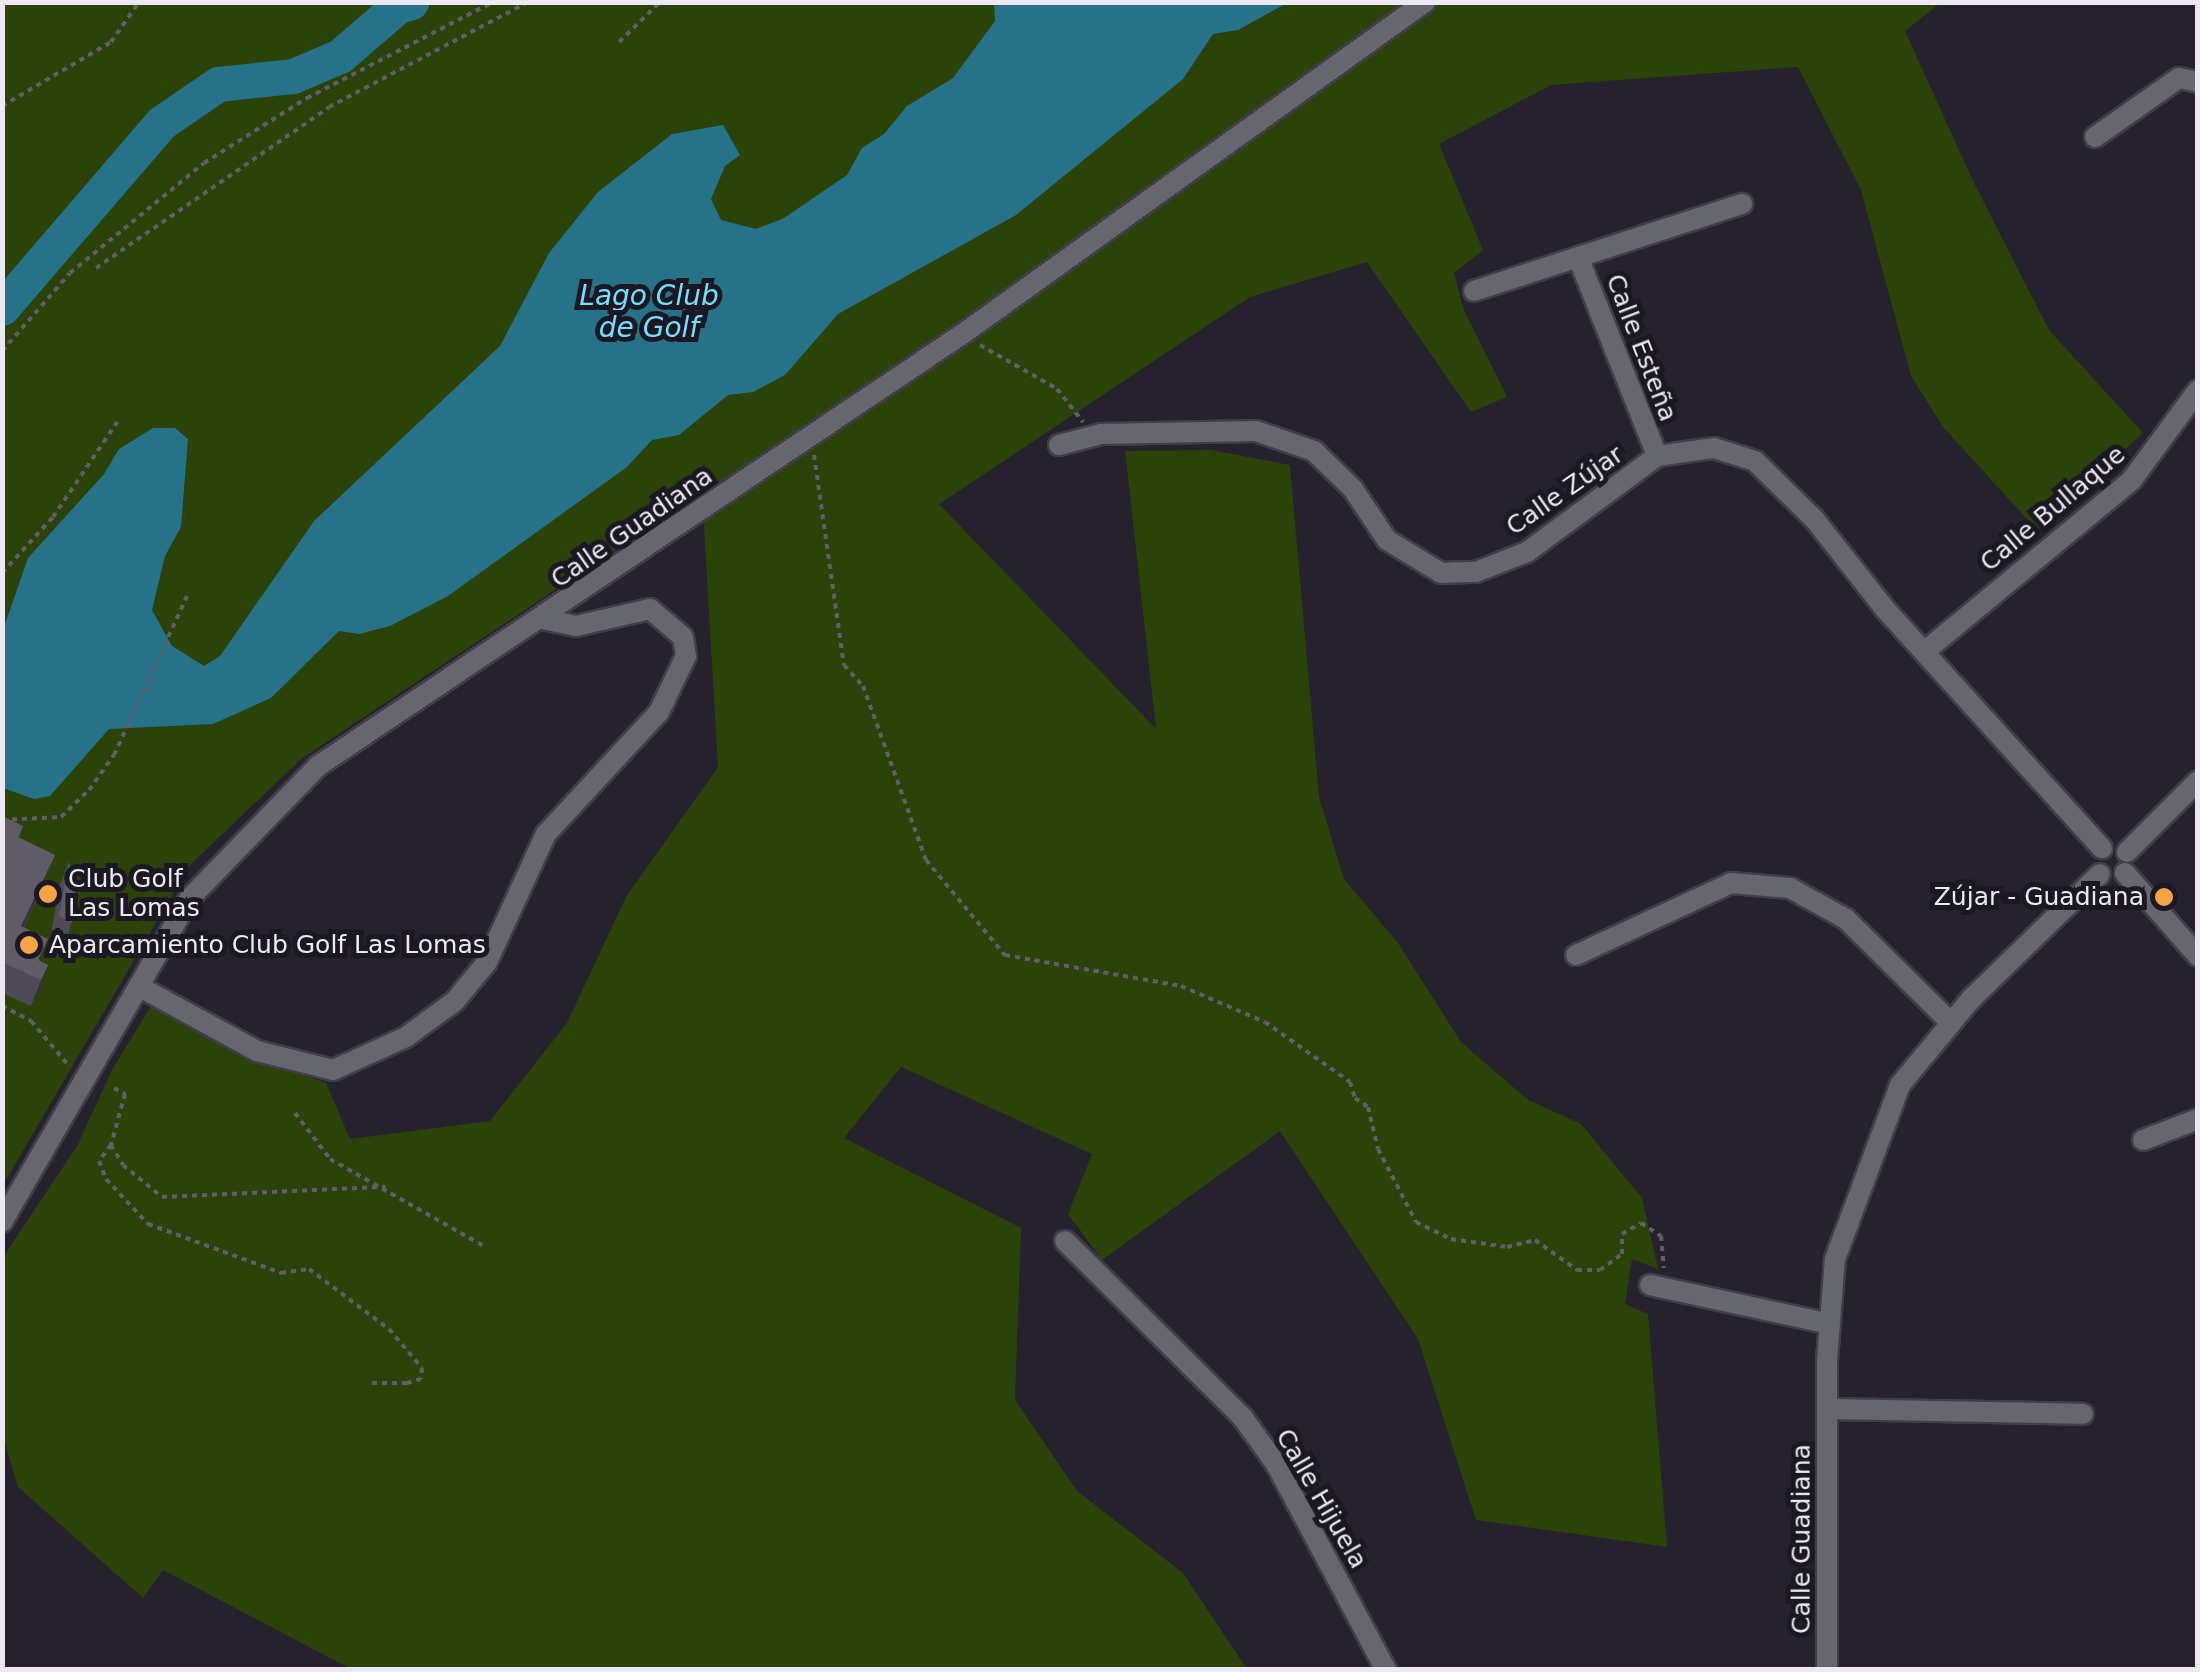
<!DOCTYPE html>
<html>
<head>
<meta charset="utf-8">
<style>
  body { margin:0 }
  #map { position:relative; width:2200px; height:1672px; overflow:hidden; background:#25212d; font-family:"DejaVu Sans",sans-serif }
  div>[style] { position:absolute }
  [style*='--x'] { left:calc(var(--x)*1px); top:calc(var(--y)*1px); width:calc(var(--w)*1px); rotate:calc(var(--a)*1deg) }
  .green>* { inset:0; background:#2b4308 }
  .water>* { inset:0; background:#267288 }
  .river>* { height:35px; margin:-17.5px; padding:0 17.5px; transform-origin:17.5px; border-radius:17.5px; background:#267288 }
  .path>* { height:4px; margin-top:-2px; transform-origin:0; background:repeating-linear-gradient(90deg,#625e69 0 5px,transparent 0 10px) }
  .roads { filter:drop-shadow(2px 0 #413d49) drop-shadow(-2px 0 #413d49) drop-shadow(0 2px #413d49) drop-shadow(0 -2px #413d49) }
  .minor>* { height:20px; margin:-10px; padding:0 10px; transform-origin:10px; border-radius:10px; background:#66676e }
  .wall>* { inset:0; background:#4e4a57 }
  .shaded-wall>* { inset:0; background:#36323f }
  .building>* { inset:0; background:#5f5b67 }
  .dots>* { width:28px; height:28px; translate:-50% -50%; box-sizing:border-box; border:5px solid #1b1823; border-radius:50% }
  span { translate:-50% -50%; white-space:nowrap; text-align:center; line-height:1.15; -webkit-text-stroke:10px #1b1823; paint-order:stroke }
  .street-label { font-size:25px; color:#ece9f2 }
  .poi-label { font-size:25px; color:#ece9f2 }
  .left { translate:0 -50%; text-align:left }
  .right { translate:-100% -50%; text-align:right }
  .water-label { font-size:28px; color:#78defd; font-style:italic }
  .frame { position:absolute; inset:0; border:5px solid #ece9f2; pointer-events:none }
</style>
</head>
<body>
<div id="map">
  <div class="green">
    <i style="clip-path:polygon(3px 3px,1940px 3px,1905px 31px,1973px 181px,2049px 330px,2143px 433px,2037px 530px,1943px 427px,1911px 376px,1861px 190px,1798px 67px,1551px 85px,1439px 144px,1483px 250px,1454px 273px,1464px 310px,1507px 397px,1471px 412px,1367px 262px,1250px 297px,939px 504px,1156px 729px,1125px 451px,1211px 450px,1290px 465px,1319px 797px,1344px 879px,1398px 943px,1461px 1042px,1528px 1100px,1581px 1124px,1642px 1198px,1658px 1269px,1632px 1259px,1625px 1304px,1648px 1314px,1667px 1547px,1476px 1520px,1418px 1339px,1280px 1131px,1102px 1260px,1068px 1214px,1092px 1154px,901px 1067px,844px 1138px,1021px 1228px,1015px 1400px,1077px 1491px,1183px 1573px,1247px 1669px,351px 1669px,163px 1570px,143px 1598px,18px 1487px,3px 1437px,3px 1257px,77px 1146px,113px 1068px,156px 998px,255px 1058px,326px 1083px,350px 1139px,490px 1121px,567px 1023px,626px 897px,718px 767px,702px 492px,301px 759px,189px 866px,3px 1185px)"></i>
  </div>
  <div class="water">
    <i style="clip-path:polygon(994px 3px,1287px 3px,1238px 30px,1213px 34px,1183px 79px,1016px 215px,838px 314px,785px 375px,753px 392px,728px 395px,679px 435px,652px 440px,627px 467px,448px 596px,390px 626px,359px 634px,339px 631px,271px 698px,213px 724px,109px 729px,50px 796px,34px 799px,3px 788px,3px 630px,28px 558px,104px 474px,119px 449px,153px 428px,175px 428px,188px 439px,181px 527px,165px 556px,152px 610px,172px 646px,204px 666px,220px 656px,314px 521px,500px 346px,549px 253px,598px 192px,672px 134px,723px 125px,740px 155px,725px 166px,711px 199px,721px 220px,756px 229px,784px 218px,847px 175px,862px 148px,884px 134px,907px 106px,953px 78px,995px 21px)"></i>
  </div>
  <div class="river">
    <i style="--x:2;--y:308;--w:244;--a:-49.3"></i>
    <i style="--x:161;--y:123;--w:69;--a:-34.4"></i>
    <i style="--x:218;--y:84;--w:75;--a:-6.1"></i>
    <i style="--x:293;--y:76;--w:51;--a:-23.1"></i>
    <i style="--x:340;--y:56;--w:77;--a:-40.8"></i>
    <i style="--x:398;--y:6;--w:14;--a:-17"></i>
  </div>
  <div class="path">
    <i style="--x:580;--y:2;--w:32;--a:0"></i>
    <i style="--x:619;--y:42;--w:57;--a:-44.3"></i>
    <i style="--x:2;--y:106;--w:126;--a:-30.4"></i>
    <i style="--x:111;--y:42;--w:49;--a:-55"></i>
    <i style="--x:96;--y:268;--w:283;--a:-34.6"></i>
    <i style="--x:329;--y:107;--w:225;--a:-27.8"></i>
    <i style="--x:980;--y:345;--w:89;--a:29.7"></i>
    <i style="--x:1057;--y:389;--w:42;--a:51.8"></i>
    <i style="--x:2;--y:351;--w:103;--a:-48.9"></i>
    <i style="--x:70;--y:273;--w:173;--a:-39.4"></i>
    <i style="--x:204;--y:163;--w:122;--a:-32.3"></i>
    <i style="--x:307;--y:98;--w:209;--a:-27.3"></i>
    <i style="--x:814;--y:455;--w:212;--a:81.9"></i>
    <i style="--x:844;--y:665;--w:28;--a:48"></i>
    <i style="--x:863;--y:686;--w:185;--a:70.1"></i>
    <i style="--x:926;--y:860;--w:124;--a:50.3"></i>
    <i style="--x:1005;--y:955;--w:179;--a:10"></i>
    <i style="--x:1181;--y:986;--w:91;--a:23.2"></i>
    <i style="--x:1265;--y:1022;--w:104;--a:35.2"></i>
    <i style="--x:1350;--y:1082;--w:17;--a:73"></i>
    <i style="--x:1355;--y:1098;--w:16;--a:35"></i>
    <i style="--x:1368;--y:1107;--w:43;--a:76.6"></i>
    <i style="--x:1378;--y:1149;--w:82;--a:62.5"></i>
    <i style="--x:1416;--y:1222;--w:39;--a:26"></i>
    <i style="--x:1451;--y:1239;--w:57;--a:8.1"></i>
    <i style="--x:1507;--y:1247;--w:29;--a:-14"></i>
    <i style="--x:1535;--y:1240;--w:52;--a:35.5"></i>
    <i style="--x:1577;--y:1270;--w:23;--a:0"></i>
    <i style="--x:1600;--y:1270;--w:27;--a:-36"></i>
    <i style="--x:1622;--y:1254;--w:20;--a:-90"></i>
    <i style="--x:1622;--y:1234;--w:22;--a:-30"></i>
    <i style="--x:1641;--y:1223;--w:24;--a:33"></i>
    <i style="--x:1661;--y:1236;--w:32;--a:85"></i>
    <i style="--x:2;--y:573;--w:76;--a:-47.7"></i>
    <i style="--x:53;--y:517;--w:116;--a:-55.9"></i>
    <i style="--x:2;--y:820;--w:59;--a:-2.9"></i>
    <i style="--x:61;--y:817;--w:39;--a:-44"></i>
    <i style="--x:89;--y:790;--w:43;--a:-54.5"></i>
    <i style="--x:114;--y:755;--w:177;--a:-65.3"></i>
    <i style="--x:2;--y:1006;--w:33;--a:27"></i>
    <i style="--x:31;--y:1021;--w:59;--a:49.8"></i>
    <i style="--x:114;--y:1088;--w:13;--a:29"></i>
    <i style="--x:125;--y:1094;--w:53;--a:105.4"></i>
    <i style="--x:111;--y:1145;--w:23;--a:59"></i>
    <i style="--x:123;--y:1165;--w:50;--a:39.4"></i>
    <i style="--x:162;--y:1197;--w:224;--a:-2.6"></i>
    <i style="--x:295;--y:1113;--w:58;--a:52.7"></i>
    <i style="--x:330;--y:1159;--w:175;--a:29.5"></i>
    <i style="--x:111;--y:1145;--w:20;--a:127"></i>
    <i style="--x:99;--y:1161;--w:19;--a:69"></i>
    <i style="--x:106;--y:1179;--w:62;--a:47"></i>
    <i style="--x:148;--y:1224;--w:142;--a:20.2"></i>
    <i style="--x:281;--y:1273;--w:28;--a:-8"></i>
    <i style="--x:309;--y:1269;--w:100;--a:36.9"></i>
    <i style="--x:389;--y:1329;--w:51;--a:49.8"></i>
    <i style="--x:422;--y:1368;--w:11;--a:95"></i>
    <i style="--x:421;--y:1379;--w:15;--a:164"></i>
    <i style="--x:407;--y:1383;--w:40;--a:180"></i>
  </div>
  <div class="roads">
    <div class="minor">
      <i style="--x:2095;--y:137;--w:103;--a:-35.1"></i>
      <i style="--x:2179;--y:78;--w:19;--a:12"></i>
      <i style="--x:1578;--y:257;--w:214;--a:68.3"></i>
      <i style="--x:1474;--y:291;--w:282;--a:-18"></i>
      <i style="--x:1059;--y:445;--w:43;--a:-14.7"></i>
      <i style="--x:1101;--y:434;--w:155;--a:-1.1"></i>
      <i style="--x:1256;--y:431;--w:61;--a:19"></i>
      <i style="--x:1314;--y:451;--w:54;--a:44.3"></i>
      <i style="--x:1353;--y:489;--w:61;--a:56.3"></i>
      <i style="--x:1387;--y:540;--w:63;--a:31.4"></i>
      <i style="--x:1441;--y:573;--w:35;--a:-2"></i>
      <i style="--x:1476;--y:572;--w:55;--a:-21.4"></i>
      <i style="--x:1527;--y:552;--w:162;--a:-36.4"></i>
      <i style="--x:1657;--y:456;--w:58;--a:-8"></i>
      <i style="--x:1714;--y:448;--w:43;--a:17.6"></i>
      <i style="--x:1755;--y:461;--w:84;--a:44.5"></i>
      <i style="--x:1815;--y:520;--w:113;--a:51.8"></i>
      <i style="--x:1885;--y:609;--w:323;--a:47.8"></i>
      <i style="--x:1924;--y:652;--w:268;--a:-39.6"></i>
      <i style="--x:2131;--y:481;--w:113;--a:-53.6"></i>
      <i style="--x:2127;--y:852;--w:100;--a:-45"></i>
      <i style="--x:2125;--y:873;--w:111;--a:48.7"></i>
      <i style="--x:1576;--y:955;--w:171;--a:-24.9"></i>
      <i style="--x:1731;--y:883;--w:59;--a:4.8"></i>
      <i style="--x:1790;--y:888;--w:64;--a:29"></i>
      <i style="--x:1846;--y:919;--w:148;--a:44.7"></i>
      <i style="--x:140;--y:987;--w:133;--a:28.7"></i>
      <i style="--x:257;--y:1051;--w:78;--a:14"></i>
      <i style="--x:333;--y:1070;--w:80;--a:-24.3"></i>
      <i style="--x:406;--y:1037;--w:61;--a:-36.3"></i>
      <i style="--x:455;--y:1001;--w:50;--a:-50.6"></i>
      <i style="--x:487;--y:962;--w:141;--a:-65.3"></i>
      <i style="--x:546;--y:834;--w:166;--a:-47.2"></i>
      <i style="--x:659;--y:712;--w:62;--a:-64.3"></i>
      <i style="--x:686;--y:656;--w:19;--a:-99"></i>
      <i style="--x:683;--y:637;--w:43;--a:-139.7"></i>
      <i style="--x:650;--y:609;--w:76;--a:167.1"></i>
      <i style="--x:576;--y:626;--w:33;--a:-168"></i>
      <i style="--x:2143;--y:1140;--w:59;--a:-20.9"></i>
      <i style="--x:2;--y:1222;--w:375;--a:-59.9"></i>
      <i style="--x:190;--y:898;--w:184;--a:-45.9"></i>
      <i style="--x:318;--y:766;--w:778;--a:-33.83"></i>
      <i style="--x:964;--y:333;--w:568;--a:-35.68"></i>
      <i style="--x:1065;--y:1241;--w:251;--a:44.8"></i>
      <i style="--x:1243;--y:1418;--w:57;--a:54.3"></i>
      <i style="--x:1276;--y:1464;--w:234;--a:61.9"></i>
      <i style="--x:1650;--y:1285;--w:184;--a:12.2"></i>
      <i style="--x:1827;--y:1409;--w:256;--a:1.1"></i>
      <i style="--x:1827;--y:1670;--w:310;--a:-90"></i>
      <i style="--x:1827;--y:1360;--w:101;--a:-85.5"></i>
      <i style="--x:1835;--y:1259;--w:186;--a:-69.5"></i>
      <i style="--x:1900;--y:1085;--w:113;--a:-50.4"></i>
      <i style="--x:1972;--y:998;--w:178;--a:-44.1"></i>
    </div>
  </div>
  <div class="wall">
    <i style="clip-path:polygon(2px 816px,23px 826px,19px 838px,55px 855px,45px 881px,24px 927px,40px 961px,48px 965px,31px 1006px,2px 993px)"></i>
    <i style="clip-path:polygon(69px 862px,72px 922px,63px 948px,50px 942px,59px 887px)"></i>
  </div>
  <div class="shaded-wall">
    <i style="clip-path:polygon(55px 855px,45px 881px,12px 952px,21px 926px)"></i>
    <i style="clip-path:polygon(48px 965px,39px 991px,31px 1006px,41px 980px)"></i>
  </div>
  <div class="building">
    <i style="clip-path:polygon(2px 816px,23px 826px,18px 837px,55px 855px,21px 926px,48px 939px,38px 960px,48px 965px,41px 980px,2px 962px)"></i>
    <i style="clip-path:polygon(69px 862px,78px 903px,72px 922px,59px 916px)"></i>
  </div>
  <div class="dots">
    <i style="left:48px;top:894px;background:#f5a345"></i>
    <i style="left:2164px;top:897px;background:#f5a345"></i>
    <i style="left:29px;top:945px;background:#f5a345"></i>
  </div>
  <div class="street-label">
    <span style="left:1641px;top:348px;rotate:69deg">Calle Esteña</span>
    <span style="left:1565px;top:491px;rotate:-35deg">Calle Zújar</span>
    <span style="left:2053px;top:509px;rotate:-40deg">Calle Bullaque</span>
    <span style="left:632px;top:528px;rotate:-35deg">Calle Guadiana</span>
    <span style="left:1321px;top:1499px;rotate:60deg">Calle Hijuela</span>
    <span style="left:1802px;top:1539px;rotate:-90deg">Calle Guadiana</span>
  </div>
  <div class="poi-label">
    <span class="left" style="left:68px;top:894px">Club Golf<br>Las Lomas</span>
    <span class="right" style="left:2144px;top:897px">Zújar - Guadiana</span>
    <span class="left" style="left:49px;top:945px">Aparcamiento Club Golf Las Lomas</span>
  </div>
  <div class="water-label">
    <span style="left:649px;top:312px">Lago Club<br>de Golf</span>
  </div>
  <div class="frame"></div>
</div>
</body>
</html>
